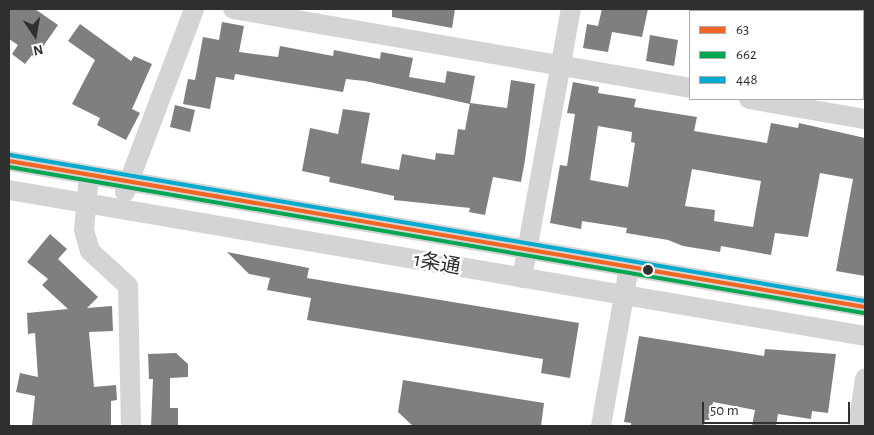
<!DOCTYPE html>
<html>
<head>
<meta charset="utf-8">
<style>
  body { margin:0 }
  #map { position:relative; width:874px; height:435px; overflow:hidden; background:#fff; font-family:"Alegreya Sans","Noto Sans JP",sans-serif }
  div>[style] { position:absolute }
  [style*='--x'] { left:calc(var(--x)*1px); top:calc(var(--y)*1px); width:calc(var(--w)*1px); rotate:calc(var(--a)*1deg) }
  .building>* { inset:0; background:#7f7f7f }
  .minor>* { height:20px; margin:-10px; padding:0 10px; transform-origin:10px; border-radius:10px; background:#d4d4d4 }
  .bus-1>* { height:4px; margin:-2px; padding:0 2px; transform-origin:2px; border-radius:2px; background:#f26522 }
  .bus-2>* { height:4px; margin:-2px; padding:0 2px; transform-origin:2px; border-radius:2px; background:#00a651 }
  .bus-3>* { height:4px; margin:-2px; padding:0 2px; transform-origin:2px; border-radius:2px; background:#00a9ce }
  .dots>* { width:14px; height:14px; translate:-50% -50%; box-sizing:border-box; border:2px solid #fff; border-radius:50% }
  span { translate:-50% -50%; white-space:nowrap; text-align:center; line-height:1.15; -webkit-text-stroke:5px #fff; paint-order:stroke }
  .street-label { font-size:20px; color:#2f2f2f }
  .frame { position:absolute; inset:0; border:10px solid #2f2f2f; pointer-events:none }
  .legend { position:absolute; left:689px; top:10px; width:175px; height:90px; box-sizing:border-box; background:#fff; border:1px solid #acacac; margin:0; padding:6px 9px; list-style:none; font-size:15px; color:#2f2f2f }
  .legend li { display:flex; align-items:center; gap:10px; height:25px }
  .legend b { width:25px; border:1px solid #acacac }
  .north { position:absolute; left:10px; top:10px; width:50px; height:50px; -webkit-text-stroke:4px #fff; paint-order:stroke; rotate:168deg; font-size:14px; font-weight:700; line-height:20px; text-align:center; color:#2f2f2f }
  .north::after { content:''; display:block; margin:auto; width:18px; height:22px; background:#2f2f2f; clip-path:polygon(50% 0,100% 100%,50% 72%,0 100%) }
  .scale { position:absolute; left:702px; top:402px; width:148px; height:22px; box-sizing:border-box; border:2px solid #2f2f2f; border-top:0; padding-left:6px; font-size:15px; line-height:18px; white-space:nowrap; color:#2f2f2f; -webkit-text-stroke:4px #fff; paint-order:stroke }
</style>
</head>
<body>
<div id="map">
  <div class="building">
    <i style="clip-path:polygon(9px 9px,35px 9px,58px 25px,35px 58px,32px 55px,25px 64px,12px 54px,18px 45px,9px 39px)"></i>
    <i style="clip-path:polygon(392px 9px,455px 9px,452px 28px,392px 17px)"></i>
    <i style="clip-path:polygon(602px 9px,648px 9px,642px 37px,612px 32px,608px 52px,583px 48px,587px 24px,598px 26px)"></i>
    <i style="clip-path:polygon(222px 22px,244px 26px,239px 52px,278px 57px,280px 46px,333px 56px,334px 50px,380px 59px,381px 52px,413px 58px,409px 77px,445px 83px,447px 71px,475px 76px,470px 104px,365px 81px,346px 79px,343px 92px,235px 74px,234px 80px,216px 77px,210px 109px,183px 104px,188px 79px,195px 80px,203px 37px,219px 40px)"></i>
    <i style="clip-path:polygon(80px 24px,131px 61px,134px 56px,152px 64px,132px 109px,140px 113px,126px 140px,97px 125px,100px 118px,72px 104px,95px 60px,68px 41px)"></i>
    <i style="clip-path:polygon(650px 35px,678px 40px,674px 66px,646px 61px)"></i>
    <i style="clip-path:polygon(511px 80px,535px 84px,525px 160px,521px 182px,493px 177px,485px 215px,469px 212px,470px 208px,394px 200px,394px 196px,329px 182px,330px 177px,302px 171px,310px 128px,338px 134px,343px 109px,370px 113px,361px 163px,399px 170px,402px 154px,435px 160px,436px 153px,454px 155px,458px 129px,465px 130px,470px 103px,507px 108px)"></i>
    <i style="clip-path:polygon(evenodd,573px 82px,599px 87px,598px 93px,636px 99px,634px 107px,697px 117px,694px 131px,767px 143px,771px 123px,798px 128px,799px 123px,865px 138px,865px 276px,836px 271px,853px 179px,820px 173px,808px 237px,775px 233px,771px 255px,721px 246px,720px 252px,683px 246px,668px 240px,626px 233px,627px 228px,582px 221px,581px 229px,550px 223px,560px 165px,567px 166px,575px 114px,567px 113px,573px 82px,598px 126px,632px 132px,631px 142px,635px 143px,628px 187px,590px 180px,598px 126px,573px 82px,692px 169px,761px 181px,753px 227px,714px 221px,715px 210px,685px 206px,692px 169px)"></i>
    <i style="clip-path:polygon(175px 105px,195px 110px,190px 132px,170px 127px)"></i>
    <i style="clip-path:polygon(50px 234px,67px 249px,58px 259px,98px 297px,87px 308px,112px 306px,113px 331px,89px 332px,94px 387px,116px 385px,117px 400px,111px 401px,111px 426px,32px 426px,35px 396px,16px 392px,20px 373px,38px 377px,35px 333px,28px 334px,27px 313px,68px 309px,42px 285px,48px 279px,27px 262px)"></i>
    <i style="clip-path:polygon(227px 252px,309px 268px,307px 278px,579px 323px,570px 378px,541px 373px,543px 359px,307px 320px,311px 298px,267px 290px,270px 278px,249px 274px)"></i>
    <i style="clip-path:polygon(639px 336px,764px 356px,765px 349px,836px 354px,828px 413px,812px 411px,811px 419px,778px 414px,776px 426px,752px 426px,755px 410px,713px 402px,709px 420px,705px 420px,704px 426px,631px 426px,631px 423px,624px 422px)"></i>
    <i style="clip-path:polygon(176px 353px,188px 364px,188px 377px,170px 378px,170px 408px,178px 408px,178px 426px,151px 426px,153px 379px,149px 379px,148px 354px)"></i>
    <i style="clip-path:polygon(403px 380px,544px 403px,541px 426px,413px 426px,398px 412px)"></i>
  </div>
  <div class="minor">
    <i style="--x:233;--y:9;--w:464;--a:9.8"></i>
    <i style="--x:749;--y:99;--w:118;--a:9.8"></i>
    <i style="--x:9;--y:161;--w:868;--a:9.68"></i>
    <i style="--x:89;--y:175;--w:55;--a:95.2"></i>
    <i style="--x:84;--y:230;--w:22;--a:74"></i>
    <i style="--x:90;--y:251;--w:52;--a:42.6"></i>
    <i style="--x:128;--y:286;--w:140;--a:88.8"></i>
    <i style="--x:9;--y:190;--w:868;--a:9.68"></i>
    <i style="--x:125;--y:192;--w:196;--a:-69.3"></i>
    <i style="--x:522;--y:278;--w:273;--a:-79.7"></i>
    <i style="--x:601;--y:426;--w:161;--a:-80"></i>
    <i style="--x:858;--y:426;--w:48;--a:-81.5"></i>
  </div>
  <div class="bus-1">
    <i style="--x:9;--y:161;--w:868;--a:9.68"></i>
  </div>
  <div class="bus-2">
    <i style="--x:9;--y:167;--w:867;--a:9.69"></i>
  </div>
  <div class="bus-3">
    <i style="--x:10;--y:155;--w:867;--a:9.69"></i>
  </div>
  <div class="dots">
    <i style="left:648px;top:270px;background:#2f2f2f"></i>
  </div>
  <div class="street-label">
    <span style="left:437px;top:264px;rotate:10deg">1条通</span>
  </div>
  <div class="frame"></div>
  <ul class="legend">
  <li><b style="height:6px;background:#f26522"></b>63</li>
  <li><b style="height:6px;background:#00a651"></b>662</li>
  <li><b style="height:6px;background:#00a9ce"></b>448</li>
  </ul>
  <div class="north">N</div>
  <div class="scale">50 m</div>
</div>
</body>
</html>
